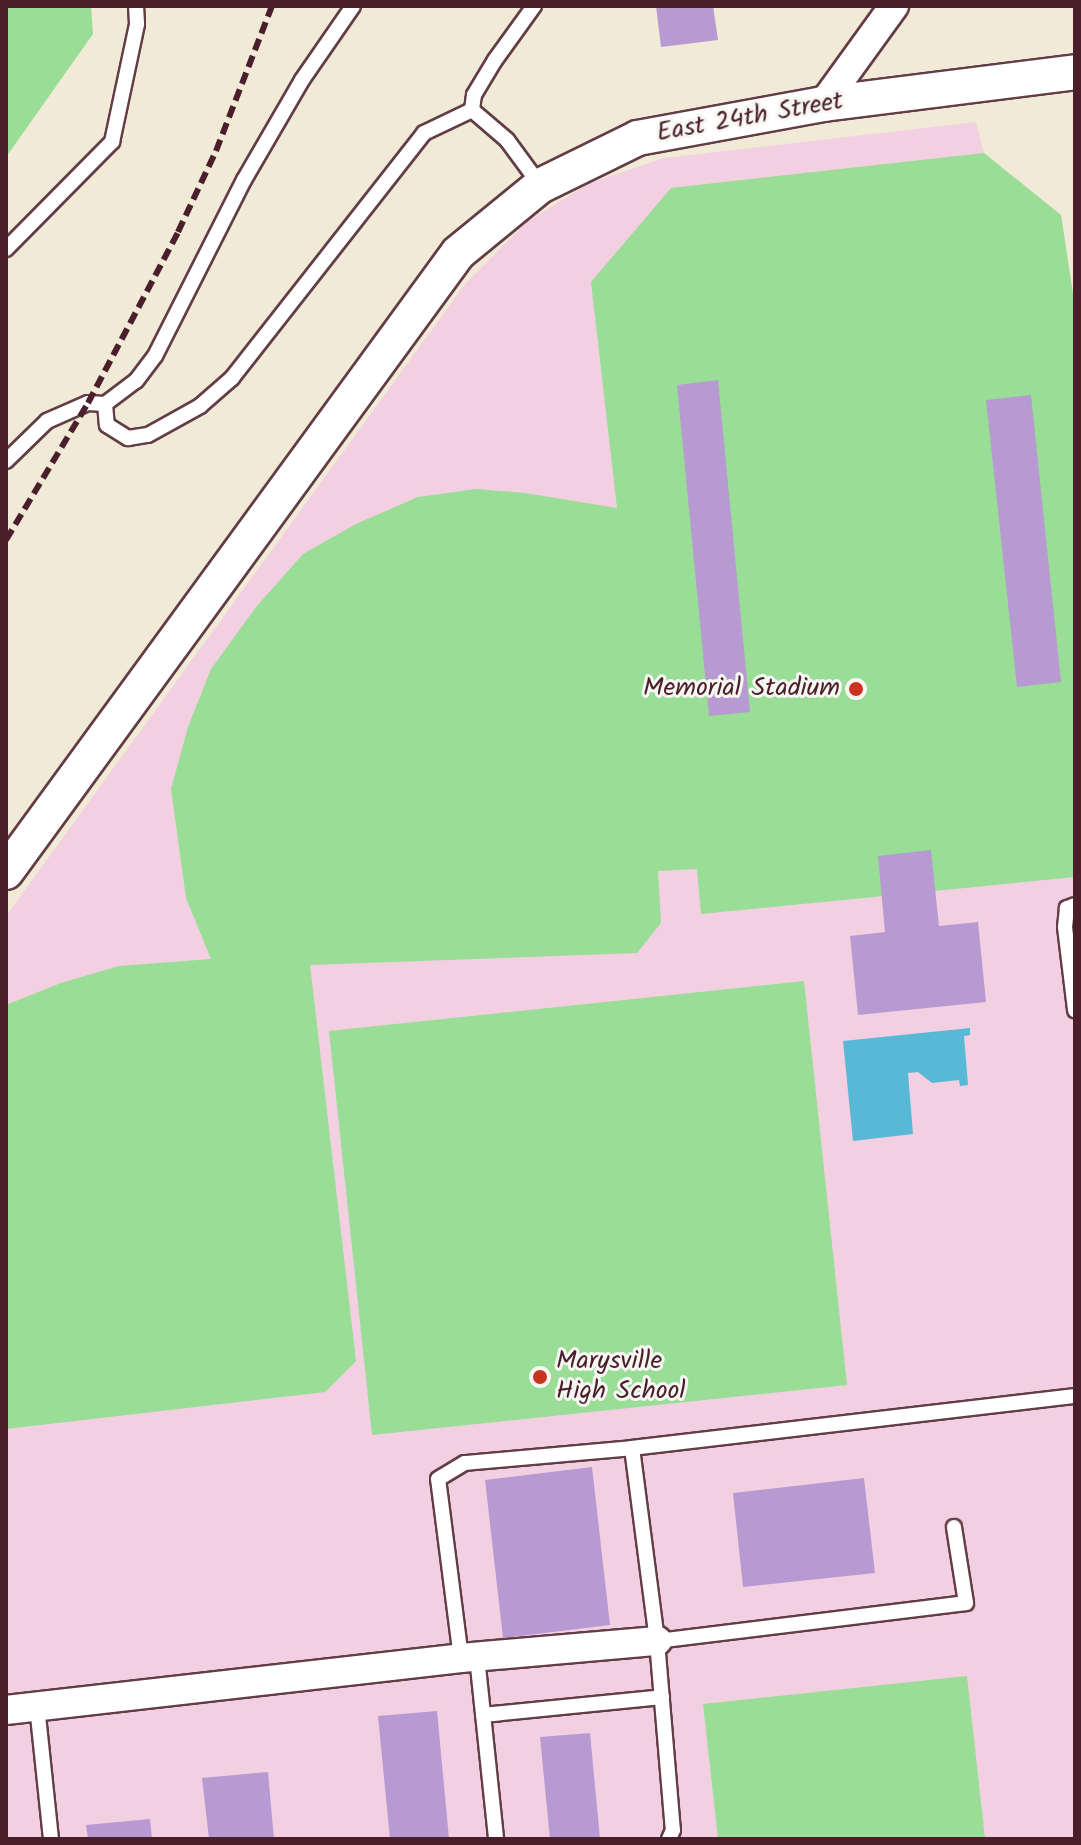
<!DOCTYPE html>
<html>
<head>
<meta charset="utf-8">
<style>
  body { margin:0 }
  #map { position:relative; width:1081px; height:1845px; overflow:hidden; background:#f1ead7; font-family:Kalam,sans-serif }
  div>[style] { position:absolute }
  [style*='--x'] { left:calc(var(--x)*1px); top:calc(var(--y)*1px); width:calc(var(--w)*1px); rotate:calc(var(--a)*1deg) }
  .built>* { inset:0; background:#f2d0e2 }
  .green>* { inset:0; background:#99dd96 }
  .water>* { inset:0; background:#57b9d6 }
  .building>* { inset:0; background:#b79ad2 }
  .roads { filter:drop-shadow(2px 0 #633d45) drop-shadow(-2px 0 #633d45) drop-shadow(0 2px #633d45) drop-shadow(0 -2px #633d45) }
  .service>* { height:14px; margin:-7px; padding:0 7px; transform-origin:7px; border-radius:7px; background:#fff }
  .minor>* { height:28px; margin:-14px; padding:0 14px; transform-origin:14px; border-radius:14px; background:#fff }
  .tertiary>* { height:34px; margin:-17px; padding:0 17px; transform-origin:17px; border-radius:17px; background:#fff }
  .rail>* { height:6px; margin-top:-3px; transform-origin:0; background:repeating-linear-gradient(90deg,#4a1f2b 0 12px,transparent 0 18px) }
  .dots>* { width:22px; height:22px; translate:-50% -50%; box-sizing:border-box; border:4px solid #f6f6f2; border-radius:50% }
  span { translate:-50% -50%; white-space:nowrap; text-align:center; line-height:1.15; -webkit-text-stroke:6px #f6f6f2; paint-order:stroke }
  .street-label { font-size:26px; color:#4a1f2b }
  .poi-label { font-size:26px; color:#4a1f2b }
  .right { translate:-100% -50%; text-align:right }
  .left { translate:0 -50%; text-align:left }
  .frame { position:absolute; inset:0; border:8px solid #4a1f2b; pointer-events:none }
</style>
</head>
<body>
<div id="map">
  <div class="built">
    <i style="clip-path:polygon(976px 122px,984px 153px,1061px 215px,1075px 307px,1075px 1839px,6px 1839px,6px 916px,465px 284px,528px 221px,590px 183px,664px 158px)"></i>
  </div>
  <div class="green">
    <i style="clip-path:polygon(6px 6px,91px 6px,93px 34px,6px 157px)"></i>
    <i style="clip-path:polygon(984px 153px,1061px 215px,1075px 307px,1075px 877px,701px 914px,697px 869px,658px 871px,661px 923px,637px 953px,310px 965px,356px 1361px,325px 1392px,6px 1429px,6px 1005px,61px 983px,119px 966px,211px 959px,186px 898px,171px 789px,188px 727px,211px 669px,256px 607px,303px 554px,356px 524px,418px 497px,476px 489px,525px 493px,617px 508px,591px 282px,671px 188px)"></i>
    <i style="clip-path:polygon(804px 981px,847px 1385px,372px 1435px,329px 1031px)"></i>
    <i style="clip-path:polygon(967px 1676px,985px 1839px,718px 1839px,703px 1704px)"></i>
  </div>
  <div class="water">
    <i style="clip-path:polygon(970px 1028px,970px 1035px,964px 1036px,968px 1085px,960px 1086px,959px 1080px,932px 1083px,918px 1072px,908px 1073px,913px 1134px,853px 1141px,843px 1041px)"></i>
  </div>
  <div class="building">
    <i style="clip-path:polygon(656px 6px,713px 6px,718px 40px,661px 47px)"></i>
    <i style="clip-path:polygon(718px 380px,750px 712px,709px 716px,677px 385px)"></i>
    <i style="clip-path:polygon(1031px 395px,1061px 682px,1017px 687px,986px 400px)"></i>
    <i style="clip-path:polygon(931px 850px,939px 926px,978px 922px,986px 1002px,858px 1015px,850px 936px,885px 932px,878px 856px)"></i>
    <i style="clip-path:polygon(592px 1467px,610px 1625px,503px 1638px,485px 1480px)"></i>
    <i style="clip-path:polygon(864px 1478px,875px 1573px,743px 1587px,733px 1493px)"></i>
    <i style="clip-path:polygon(437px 1711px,449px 1839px,390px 1839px,378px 1716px)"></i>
    <i style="clip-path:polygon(590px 1733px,600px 1839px,550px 1839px,540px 1737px)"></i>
    <i style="clip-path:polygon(268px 1772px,274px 1839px,209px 1839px,202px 1778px)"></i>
    <i style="clip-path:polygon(150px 1819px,152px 1839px,88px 1839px,86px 1825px)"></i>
  </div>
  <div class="roads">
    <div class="service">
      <i style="--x:534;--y:6;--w:67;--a:125.8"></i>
      <i style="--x:495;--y:60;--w:41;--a:121"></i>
      <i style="--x:474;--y:95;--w:15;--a:98"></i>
      <i style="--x:472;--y:110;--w:46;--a:40.6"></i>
      <i style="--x:507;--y:140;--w:56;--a:53.7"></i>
      <i style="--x:6;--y:249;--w:151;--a:-45.3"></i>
      <i style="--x:112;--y:142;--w:121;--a:-78"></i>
      <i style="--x:137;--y:24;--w:18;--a:-93"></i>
      <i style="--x:105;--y:404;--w:21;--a:85"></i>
      <i style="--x:107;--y:425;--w:25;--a:32"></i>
      <i style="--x:128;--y:438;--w:20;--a:-9"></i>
      <i style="--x:148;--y:435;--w:60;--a:-29.1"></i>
      <i style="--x:200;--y:406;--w:43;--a:-41.2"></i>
      <i style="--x:232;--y:378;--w:311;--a:-51.9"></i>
      <i style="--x:424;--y:133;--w:53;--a:-25.6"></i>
      <i style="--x:6;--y:461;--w:57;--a:-44.3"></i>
      <i style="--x:47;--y:421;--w:45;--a:-23.7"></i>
      <i style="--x:88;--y:403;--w:17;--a:3"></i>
      <i style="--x:105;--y:404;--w:39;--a:-37"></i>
      <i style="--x:136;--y:381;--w:31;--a:-53"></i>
      <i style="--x:155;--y:356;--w:197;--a:-63.2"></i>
      <i style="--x:244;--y:180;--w:116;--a:-59.9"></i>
      <i style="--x:302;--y:80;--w:90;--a:-55.4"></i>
      <i style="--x:1075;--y:905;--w:9;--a:159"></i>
      <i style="--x:1067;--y:908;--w:19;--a:96"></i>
      <i style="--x:1065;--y:927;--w:84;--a:83.1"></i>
      <i style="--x:632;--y:1448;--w:195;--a:82.6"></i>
      <i style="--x:657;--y:1641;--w:190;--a:85.2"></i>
      <i style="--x:673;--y:1830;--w:10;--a:114"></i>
      <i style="--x:657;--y:1641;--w:311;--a:-7"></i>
      <i style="--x:966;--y:1603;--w:77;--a:-99"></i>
      <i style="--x:477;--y:1657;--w:183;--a:84"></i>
      <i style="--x:461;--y:1658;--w:180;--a:-97.3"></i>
      <i style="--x:438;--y:1479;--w:31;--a:-31"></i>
      <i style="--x:465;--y:1463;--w:168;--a:-5.1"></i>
      <i style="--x:632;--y:1448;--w:446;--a:-6.7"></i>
      <i style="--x:37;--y:1706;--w:134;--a:84"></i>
      <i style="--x:483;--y:1715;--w:180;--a:-5.7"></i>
    </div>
    <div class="minor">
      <i style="--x:823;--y:104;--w:121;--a:-54.1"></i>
      <i style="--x:6;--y:1710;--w:458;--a:-6.5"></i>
      <i style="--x:461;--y:1658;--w:197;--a:-5"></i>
    </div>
    <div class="tertiary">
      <i style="--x:6;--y:872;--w:766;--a:-53.86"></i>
      <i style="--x:458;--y:253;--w:106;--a:-39.3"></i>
      <i style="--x:540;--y:186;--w:109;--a:-26.1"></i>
      <i style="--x:638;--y:138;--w:188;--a:-10.4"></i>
      <i style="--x:823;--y:104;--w:254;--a:-7.2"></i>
    </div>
  </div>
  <div class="rail">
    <i style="--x:6;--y:540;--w:160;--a:-59.1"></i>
    <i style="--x:88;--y:403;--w:193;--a:-62.2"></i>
    <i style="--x:178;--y:232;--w:89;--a:-64.9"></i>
    <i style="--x:216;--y:151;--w:155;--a:-68.9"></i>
  </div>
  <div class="dots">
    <i style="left:856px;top:689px;background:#c8321e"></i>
    <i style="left:540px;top:1377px;background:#c8321e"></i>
  </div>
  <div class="street-label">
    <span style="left:750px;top:118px;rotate:-10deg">East 24th Street</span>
  </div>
  <div class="poi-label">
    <span class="right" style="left:840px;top:689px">Memorial Stadium</span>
    <span class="left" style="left:556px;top:1377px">Marysville<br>High School</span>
  </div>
  <div class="frame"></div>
</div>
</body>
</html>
